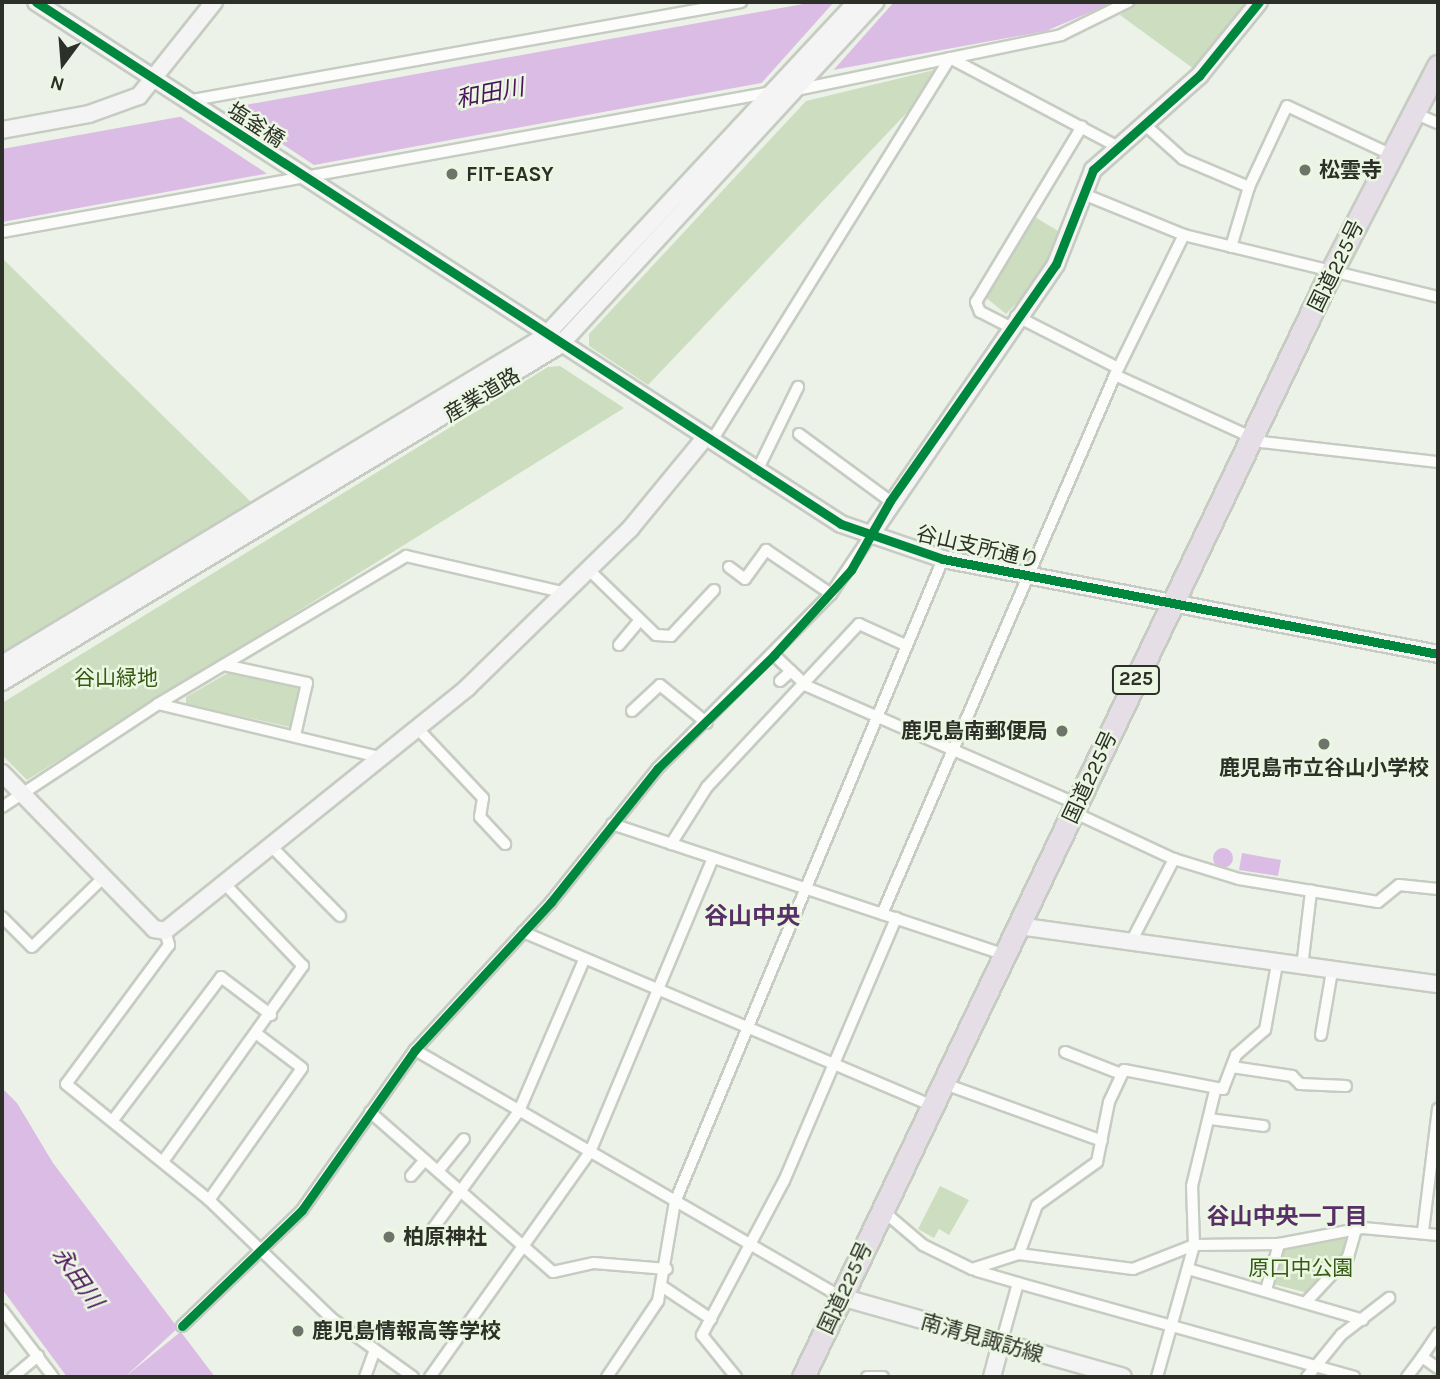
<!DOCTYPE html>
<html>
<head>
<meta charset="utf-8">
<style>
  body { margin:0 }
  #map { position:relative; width:1440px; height:1379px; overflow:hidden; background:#ecf2e7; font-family:Karla,"Noto Sans JP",sans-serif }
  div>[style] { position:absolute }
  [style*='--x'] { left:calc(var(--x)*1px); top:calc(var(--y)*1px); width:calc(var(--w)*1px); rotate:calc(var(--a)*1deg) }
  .green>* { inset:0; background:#ccdebf }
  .water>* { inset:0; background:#dbbce5 }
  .round { border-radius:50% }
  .pier>* { inset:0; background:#ecf2e7 }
  .roads { filter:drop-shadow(2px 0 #c6ccc2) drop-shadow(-2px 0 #c6ccc2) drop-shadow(0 2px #c6ccc2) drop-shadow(0 -2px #c6ccc2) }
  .street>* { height:10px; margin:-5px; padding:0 5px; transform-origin:5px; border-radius:5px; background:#fcfdfb }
  .secondary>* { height:16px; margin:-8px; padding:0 8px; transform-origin:8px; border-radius:8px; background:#f5f4f5 }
  .highway>* { height:21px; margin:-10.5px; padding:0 10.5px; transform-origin:10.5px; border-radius:10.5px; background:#e5dee7 }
  .cycleway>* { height:9px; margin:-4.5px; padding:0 4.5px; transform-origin:4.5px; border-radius:4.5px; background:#00873e }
  .dots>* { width:19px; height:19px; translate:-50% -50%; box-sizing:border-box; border:4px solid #ebf7e2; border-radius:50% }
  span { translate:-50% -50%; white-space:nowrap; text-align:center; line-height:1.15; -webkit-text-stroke:5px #ebf7e2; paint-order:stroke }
  .shield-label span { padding:2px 5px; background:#ebf7e2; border:2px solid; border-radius:5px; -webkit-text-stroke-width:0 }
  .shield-label { font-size:19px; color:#2c3028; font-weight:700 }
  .street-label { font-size:21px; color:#2c3028 }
  .poi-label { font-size:21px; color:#2c3028; font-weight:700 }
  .left { translate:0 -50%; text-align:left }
  .right { translate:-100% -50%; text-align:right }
  .park-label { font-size:21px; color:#365913 }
  .water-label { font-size:23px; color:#4c135d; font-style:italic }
  .neighbourhood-label { font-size:23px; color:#582f66; font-weight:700 }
  .quarter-label { font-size:24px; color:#582f66; font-weight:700 }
  .frame { position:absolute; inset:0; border:4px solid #2c3028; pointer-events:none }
  .north { position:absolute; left:28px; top:28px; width:70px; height:70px; -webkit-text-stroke:5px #ebf7e2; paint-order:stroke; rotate:196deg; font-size:19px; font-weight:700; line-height:28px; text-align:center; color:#2c3028 }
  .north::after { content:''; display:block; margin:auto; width:24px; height:32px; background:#2c3028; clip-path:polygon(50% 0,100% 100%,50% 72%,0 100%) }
</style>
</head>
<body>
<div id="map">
  <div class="green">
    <i style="clip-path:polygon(1136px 2px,1253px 2px,1194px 69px,1120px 15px)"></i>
    <i style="clip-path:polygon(934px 70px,918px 101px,648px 385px,589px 346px,589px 334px,806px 101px)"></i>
    <i style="clip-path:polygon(1035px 217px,1063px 234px,1048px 270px,1006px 314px,984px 296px)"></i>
    <i style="clip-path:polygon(2px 258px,254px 505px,9px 660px,2px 652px)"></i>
    <i style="clip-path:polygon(560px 366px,624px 408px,27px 780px,2px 755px,2px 703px,548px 367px)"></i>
    <i style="clip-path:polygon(233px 670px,300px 685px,294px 728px,186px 704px,186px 697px)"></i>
    <i style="clip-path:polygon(940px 1186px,969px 1200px,949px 1235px,939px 1229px,934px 1238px,918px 1229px)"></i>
    <i style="clip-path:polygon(1346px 1235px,1343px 1256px,1308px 1293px,1273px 1284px,1282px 1250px)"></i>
  </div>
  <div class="water">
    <i style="clip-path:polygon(814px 2px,1114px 2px,1046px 31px,2px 222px,2px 149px)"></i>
    <i class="round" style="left:1213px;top:848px;width:20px;height:20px"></i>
    <i style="clip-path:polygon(1242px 853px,1281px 860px,1278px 876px,1239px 870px)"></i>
    <i style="clip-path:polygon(2px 1088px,17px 1103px,53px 1163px,215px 1377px,67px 1377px,2px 1289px)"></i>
  </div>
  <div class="pier">
    <i style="clip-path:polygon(834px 2px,894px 2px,830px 74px,758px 87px)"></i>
    <i style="clip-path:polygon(225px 106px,317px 167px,269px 175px,178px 115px)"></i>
    <i style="clip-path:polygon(181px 1325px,184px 1329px,125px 1377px)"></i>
  </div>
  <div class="roads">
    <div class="street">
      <i style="--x:950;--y:58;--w:186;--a:27.9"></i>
      <i style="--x:796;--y:90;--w:271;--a:-11.7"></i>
      <i style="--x:1061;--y:35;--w:75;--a:-26.2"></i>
      <i style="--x:187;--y:101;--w:563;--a:-10.13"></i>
      <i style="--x:1414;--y:113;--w:26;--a:23"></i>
      <i style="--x:1143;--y:123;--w:54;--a:42"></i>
      <i style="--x:1183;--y:159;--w:72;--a:23"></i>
      <i style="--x:1081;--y:193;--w:111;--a:22.2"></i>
      <i style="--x:1184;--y:235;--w:261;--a:13.7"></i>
      <i style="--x:2;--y:232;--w:783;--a:-10.3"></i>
      <i style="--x:1231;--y:247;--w:63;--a:-73.3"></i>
      <i style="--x:1249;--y:187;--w:89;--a:-64.9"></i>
      <i style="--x:1287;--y:106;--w:116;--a:25"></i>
      <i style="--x:1016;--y:316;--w:114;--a:27"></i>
      <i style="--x:1010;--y:327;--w:34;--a:-153"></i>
      <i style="--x:980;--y:312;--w:11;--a:-112"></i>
      <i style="--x:976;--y:302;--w:205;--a:-58.9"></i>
      <i style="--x:1115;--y:375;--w:162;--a:24.5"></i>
      <i style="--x:1262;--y:442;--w:177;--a:6.5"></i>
      <i style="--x:799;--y:434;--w:113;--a:36.4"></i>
      <i style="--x:706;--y:439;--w:11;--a:-27"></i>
      <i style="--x:716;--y:434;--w:443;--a:-58.1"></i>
      <i style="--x:756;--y:473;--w:96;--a:-64"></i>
      <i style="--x:729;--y:567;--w:20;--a:37"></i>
      <i style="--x:745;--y:579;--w:36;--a:-54"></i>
      <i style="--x:766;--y:550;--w:78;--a:34.1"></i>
      <i style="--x:587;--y:568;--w:96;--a:44.2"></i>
      <i style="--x:656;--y:635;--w:15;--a:4"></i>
      <i style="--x:671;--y:636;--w:63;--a:-46.9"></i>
      <i style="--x:619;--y:645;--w:30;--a:-50"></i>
      <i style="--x:774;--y:655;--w:45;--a:43.2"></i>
      <i style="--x:807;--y:686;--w:295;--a:23.6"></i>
      <i style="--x:224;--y:665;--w:85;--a:12.2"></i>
      <i style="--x:307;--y:683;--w:53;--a:103"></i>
      <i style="--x:780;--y:681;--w:15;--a:-42"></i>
      <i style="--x:158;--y:704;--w:231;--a:13.5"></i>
      <i style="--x:632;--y:711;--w:38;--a:-43"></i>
      <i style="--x:660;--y:685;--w:60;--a:39"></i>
      <i style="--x:418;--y:729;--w:95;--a:46.7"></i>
      <i style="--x:483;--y:798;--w:19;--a:99"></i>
      <i style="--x:480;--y:817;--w:37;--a:47"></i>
      <i style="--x:2;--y:807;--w:187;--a:-33.4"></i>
      <i style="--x:158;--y:704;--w:289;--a:-30.8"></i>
      <i style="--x:406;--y:556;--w:160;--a:13"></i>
      <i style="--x:1073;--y:812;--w:111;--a:25"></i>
      <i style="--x:1174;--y:859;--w:68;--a:17.1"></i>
      <i style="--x:1239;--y:879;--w:141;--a:9.4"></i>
      <i style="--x:1378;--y:902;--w:27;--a:-39"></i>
      <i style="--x:1399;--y:885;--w:39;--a:6"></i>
      <i style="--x:612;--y:824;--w:414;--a:18.4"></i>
      <i style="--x:671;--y:844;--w:67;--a:-57.7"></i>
      <i style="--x:707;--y:787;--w:223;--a:-47"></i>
      <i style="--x:859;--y:624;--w:51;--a:24.5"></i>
      <i style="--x:274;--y:849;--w:94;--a:45.4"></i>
      <i style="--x:882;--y:914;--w:587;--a:-66.62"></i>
      <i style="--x:1115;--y:375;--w:156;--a:-63.8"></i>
      <i style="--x:2;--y:917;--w:42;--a:45"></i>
      <i style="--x:32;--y:947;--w:99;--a:-44.2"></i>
      <i style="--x:165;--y:931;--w:15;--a:74"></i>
      <i style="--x:169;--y:945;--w:173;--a:126.5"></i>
      <i style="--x:66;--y:1084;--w:184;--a:39"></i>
      <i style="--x:209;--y:1200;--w:170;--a:44"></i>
      <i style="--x:331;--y:1318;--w:101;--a:35.7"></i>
      <i style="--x:523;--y:932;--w:443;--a:23"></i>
      <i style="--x:1130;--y:944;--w:96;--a:-62.6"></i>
      <i style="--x:1302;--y:967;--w:77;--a:-83.2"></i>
      <i style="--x:1321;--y:1035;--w:65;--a:-80.2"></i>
      <i style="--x:415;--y:1050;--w:492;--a:30.1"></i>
      <i style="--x:1065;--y:1052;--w:60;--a:21.4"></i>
      <i style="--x:1232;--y:1067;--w:61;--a:8.5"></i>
      <i style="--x:1292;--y:1076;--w:11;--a:45"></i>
      <i style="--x:1300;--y:1084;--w:46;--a:2.5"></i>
      <i style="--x:942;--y:1083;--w:170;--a:19.9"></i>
      <i style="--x:370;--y:1112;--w:243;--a:41.2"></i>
      <i style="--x:553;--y:1272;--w:42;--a:-12.4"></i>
      <i style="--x:594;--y:1263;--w:73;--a:4.7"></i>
      <i style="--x:1210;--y:1119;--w:54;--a:7.4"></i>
      <i style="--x:113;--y:1120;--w:179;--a:-52.9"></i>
      <i style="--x:221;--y:977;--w:63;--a:37.2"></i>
      <i style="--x:164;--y:1160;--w:239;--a:-54.4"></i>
      <i style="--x:303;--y:966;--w:115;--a:-133.6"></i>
      <i style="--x:438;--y:1171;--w:41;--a:-50.9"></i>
      <i style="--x:411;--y:1176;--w:21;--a:-49"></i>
      <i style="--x:209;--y:1200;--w:161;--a:-54.8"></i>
      <i style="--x:302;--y:1068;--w:56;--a:-142.9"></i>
      <i style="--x:882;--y:1210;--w:54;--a:40.5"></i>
      <i style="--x:923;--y:1245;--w:55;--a:26.1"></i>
      <i style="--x:972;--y:1269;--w:49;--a:-17.7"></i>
      <i style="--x:1019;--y:1254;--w:115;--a:7.5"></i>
      <i style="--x:1133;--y:1269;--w:66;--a:-21.5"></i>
      <i style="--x:1194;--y:1245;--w:85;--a:-0.7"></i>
      <i style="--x:1279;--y:1244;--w:86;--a:-10.8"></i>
      <i style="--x:1363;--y:1228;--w:75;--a:5.3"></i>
      <i style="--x:432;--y:1230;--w:147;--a:-53.8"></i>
      <i style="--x:519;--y:1111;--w:164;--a:-66.7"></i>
      <i style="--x:1423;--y:1231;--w:123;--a:-83"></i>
      <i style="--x:1019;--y:1254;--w:52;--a:-69.8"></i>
      <i style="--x:1037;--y:1205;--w:74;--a:-35.6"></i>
      <i style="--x:1097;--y:1162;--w:61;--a:-78.7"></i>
      <i style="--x:1109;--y:1102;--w:35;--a:-65"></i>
      <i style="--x:1124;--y:1070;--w:101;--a:10.9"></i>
      <i style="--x:1223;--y:1089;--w:36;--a:-69"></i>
      <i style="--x:1236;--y:1055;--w:38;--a:-41"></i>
      <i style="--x:1265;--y:1030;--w:67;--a:-79.7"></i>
      <i style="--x:1188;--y:1269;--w:182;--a:16.2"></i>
      <i style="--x:977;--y:1271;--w:43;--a:16.3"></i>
      <i style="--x:663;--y:1287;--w:58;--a:33.7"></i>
      <i style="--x:1266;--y:1290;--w:48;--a:-74.2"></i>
      <i style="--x:1307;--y:1301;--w:60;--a:-47"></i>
      <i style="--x:1348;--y:1257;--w:29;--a:-74"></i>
      <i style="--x:2;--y:1310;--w:84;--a:52.7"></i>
      <i style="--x:182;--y:1326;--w:167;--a:-44"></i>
      <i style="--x:302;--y:1210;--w:196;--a:-54.8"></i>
      <i style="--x:415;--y:1050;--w:201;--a:-47.4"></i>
      <i style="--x:551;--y:902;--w:171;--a:-51.4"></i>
      <i style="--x:658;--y:768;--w:245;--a:-45.2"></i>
      <i style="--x:831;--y:594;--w:70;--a:-56.1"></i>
      <i style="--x:1001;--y:1344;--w:63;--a:-74.4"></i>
      <i style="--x:1018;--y:1283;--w:349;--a:15.6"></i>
      <i style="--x:1422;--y:1357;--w:29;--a:-56"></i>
      <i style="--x:13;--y:1377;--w:33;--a:-40"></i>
      <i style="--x:365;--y:1377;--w:27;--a:-70"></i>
      <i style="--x:430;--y:1377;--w:276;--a:-54.6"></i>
      <i style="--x:590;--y:1152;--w:319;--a:-67.3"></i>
      <i style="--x:607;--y:1377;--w:92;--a:-56.1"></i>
      <i style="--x:658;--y:1301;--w:100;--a:-80.3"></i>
      <i style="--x:675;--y:1202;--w:697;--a:-67.37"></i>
      <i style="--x:736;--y:1377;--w:54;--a:-129"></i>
      <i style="--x:702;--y:1335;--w:174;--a:-62"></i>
      <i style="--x:784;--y:1181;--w:286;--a:-66.9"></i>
      <i style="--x:867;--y:1377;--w:16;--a:0"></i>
      <i style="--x:1157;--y:1377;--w:137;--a:-74.3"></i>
      <i style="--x:1194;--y:1245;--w:59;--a:-91.9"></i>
      <i style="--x:1192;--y:1186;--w:98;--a:-76.4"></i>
      <i style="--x:1307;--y:1377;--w:54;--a:-51"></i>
      <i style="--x:1341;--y:1335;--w:61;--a:-37.6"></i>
      <i style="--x:1407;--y:1377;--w:25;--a:-53"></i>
      <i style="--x:1422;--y:1357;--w:19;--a:35"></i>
    </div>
    <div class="secondary">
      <i style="--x:36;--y:2;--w:959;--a:32.96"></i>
      <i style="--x:841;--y:524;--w:108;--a:18.9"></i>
      <i style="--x:943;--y:559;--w:504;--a:10.86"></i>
      <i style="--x:2;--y:130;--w:88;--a:-10.4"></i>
      <i style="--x:89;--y:114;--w:53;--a:-19.8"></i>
      <i style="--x:139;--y:96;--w:120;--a:-51.4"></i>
      <i style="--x:870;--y:536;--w:330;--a:-55.6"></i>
      <i style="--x:1056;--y:264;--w:101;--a:-68.5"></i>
      <i style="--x:1093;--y:170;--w:142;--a:-41.6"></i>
      <i style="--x:1199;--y:76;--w:95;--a:-51"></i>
      <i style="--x:2;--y:664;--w:634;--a:-31.13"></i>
      <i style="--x:545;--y:336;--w:457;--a:-47"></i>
      <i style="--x:2;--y:682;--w:652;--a:-31.13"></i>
      <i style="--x:560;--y:345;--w:466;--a:-47.4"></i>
      <i style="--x:2;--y:773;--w:218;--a:45.7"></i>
      <i style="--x:154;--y:929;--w:11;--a:10"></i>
      <i style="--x:165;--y:931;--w:388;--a:-38.8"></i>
      <i style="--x:467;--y:688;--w:228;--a:-44.3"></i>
      <i style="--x:630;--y:529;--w:115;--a:-50.6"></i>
      <i style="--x:1018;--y:926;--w:424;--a:7.9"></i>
      <i style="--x:841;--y:1297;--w:293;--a:15.8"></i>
      <i style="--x:992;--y:1377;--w:34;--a:-75"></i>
    </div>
    <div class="highway">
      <i style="--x:803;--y:1377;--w:1209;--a:-64.47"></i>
      <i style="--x:1324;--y:286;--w:248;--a:-62.6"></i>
    </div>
  </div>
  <div class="cycleway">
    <i style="--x:36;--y:2;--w:959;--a:32.96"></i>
    <i style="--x:841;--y:524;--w:108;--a:18.9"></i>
    <i style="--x:943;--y:559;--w:504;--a:10.86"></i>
    <i style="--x:182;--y:1326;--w:167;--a:-44"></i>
    <i style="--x:302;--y:1210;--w:196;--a:-54.8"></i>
    <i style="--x:415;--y:1050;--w:201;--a:-47.4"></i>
    <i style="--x:551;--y:902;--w:171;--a:-51.4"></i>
    <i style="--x:658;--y:768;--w:162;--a:-44.2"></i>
    <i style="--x:774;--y:655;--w:115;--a:-47.8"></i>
    <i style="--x:851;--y:570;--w:79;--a:-60.5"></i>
    <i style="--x:890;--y:501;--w:289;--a:-55"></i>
    <i style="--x:1056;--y:264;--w:101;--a:-68.5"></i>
    <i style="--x:1093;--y:170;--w:142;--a:-41.6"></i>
    <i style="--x:1199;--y:76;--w:95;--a:-51"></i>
  </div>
  <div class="dots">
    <i style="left:1305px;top:170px;background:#6f746b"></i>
    <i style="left:452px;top:174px;background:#6f746b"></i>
    <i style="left:1062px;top:731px;background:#6f746b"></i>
    <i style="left:1324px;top:744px;background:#6f746b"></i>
    <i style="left:389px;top:1237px;background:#6f746b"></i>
    <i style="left:298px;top:1331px;background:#6f746b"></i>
  </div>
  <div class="shield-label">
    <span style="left:1136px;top:680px">225</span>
  </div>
  <div class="street-label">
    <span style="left:256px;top:125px;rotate:33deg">塩釜橋</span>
    <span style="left:1336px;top:266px;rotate:-64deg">国道225号</span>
    <span style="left:482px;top:395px;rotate:-31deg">産業道路</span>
    <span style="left:978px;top:547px;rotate:13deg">谷山支所通り</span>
    <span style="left:1090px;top:777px;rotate:-65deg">国道225号</span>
    <span style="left:845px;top:1288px;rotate:-65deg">国道225号</span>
    <span style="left:982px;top:1338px;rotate:16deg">南清見諏訪線</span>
  </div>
  <div class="poi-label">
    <span class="left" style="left:1319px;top:170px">松雲寺</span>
    <span class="left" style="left:466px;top:174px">FIT-EASY</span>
    <span class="right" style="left:1048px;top:731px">鹿児島南郵便局</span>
    <span style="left:1324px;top:768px">鹿児島市立谷山小学校</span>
    <span class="left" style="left:403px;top:1237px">柏原神社</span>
    <span class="left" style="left:312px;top:1331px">鹿児島情報高等学校</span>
  </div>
  <div class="park-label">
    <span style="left:116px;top:678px">谷山緑地</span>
    <span style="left:1301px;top:1268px">原口中公園</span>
  </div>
  <div class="water-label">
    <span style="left:490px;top:94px;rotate:-11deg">和田川</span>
    <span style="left:77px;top:1278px;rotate:55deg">永田川</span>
  </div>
  <div class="neighbourhood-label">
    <span style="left:1287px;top:1217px">谷山中央一丁目</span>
  </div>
  <div class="quarter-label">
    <span style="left:752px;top:917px">谷山中央</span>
  </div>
  <div class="frame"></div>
  <div class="north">N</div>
</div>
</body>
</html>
